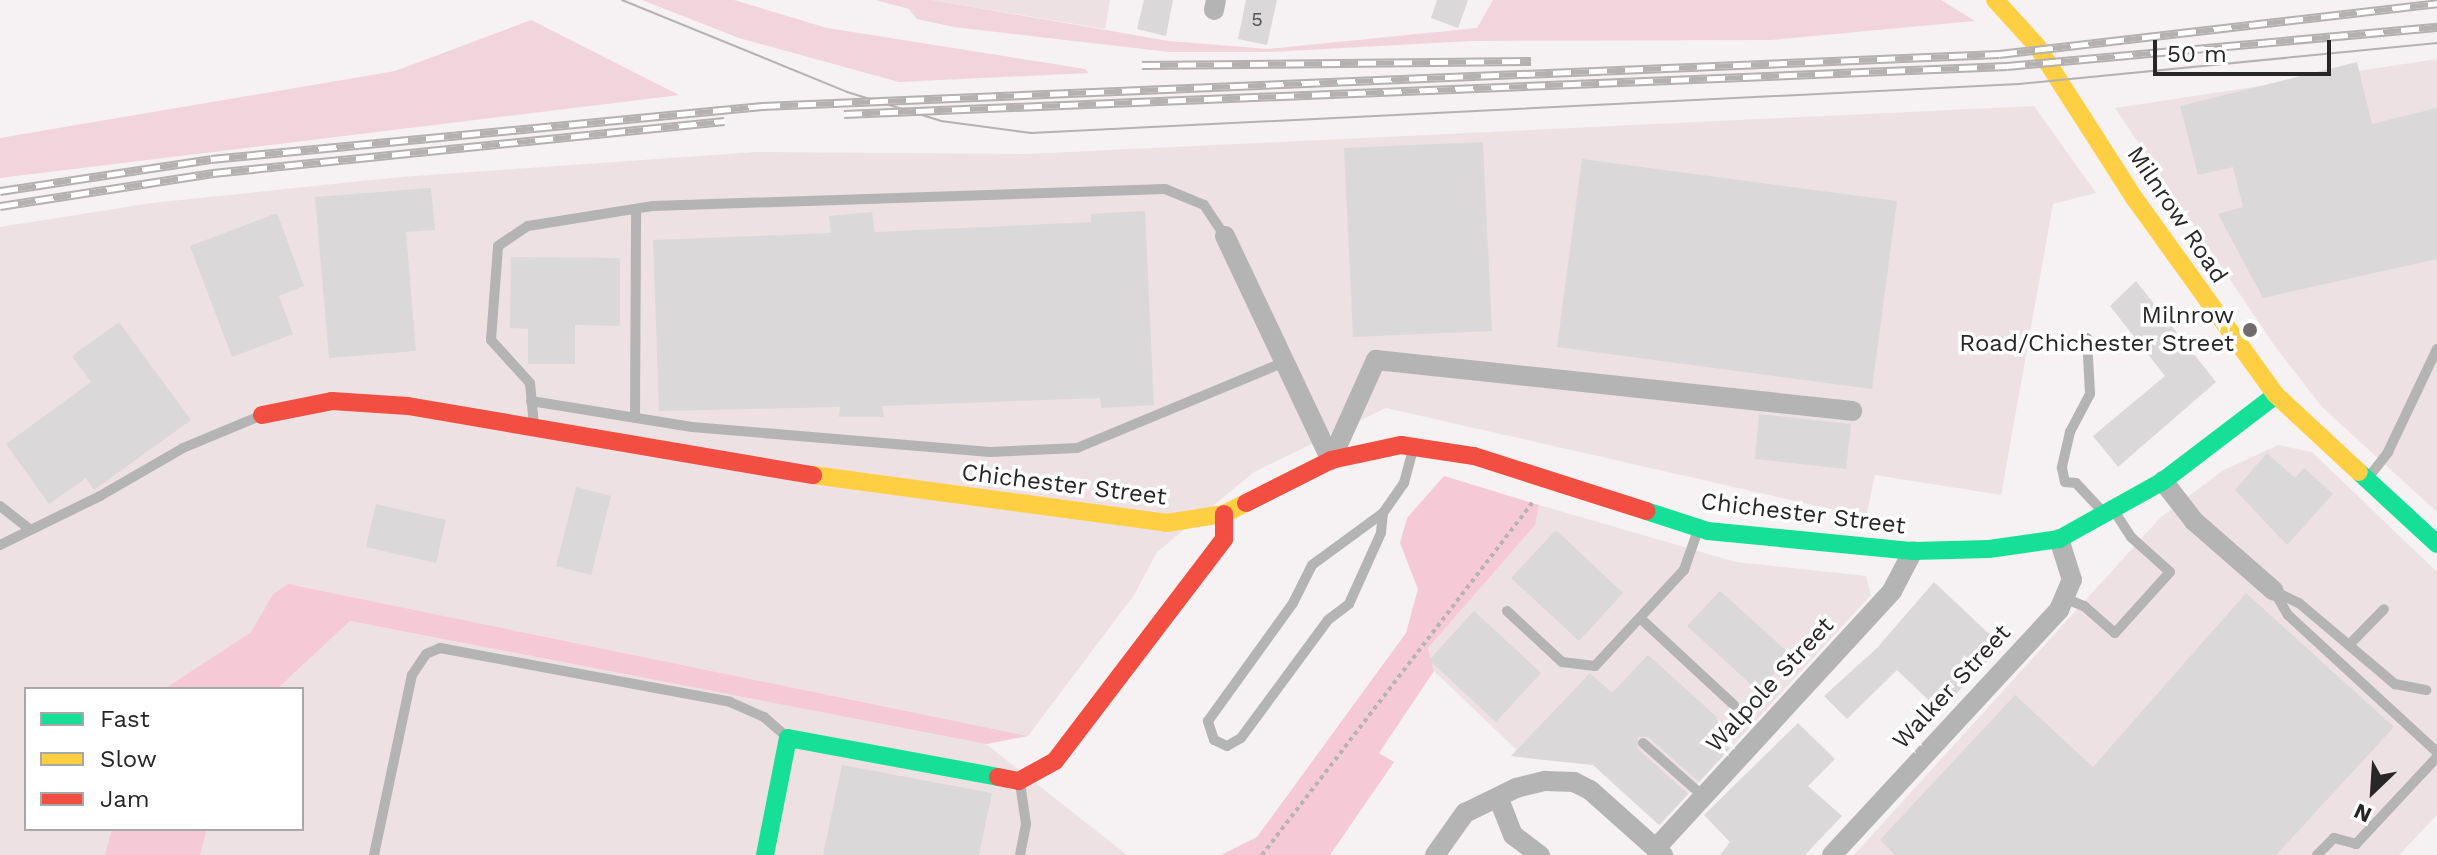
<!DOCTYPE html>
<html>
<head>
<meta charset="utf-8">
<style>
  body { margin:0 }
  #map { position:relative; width:2437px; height:855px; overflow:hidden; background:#f6f1f2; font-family:"Work Sans",sans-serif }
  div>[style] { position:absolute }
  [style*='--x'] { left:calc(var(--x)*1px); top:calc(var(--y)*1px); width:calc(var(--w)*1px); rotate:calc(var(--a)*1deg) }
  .built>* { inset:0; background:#ede1e4 }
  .green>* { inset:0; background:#f2d4dc }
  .forest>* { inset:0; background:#f5c9d5 }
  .building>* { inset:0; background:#dbd8d9 }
  .path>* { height:4px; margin-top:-2px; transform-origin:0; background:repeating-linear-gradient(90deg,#b5b3b4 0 4px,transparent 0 8px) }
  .lane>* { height:10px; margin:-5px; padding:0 5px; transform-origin:5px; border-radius:5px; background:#b5b4b4 }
  .street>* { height:20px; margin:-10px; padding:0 10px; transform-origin:10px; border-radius:10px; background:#b5b4b4 }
  .fast>* { height:18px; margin:-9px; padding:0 9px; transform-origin:9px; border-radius:9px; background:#16e098 }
  .slow>* { height:18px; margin:-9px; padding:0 9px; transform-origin:9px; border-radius:9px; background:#ffcf43 }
  .jam>* { height:18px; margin:-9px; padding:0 9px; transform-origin:9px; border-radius:9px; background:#f24e42 }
  .tram>* { height:2px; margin:-1px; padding:0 1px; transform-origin:1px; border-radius:1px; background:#b5b1b1 }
  .rail>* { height:9px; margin-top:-4.5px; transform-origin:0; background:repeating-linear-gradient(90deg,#fff 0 18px,#b5b1b1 0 36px); box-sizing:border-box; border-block:2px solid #b5b1b1 }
  .dots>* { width:22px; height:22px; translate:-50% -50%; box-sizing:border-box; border:4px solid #fff; border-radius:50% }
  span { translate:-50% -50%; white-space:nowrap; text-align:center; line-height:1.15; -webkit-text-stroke:7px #fff; paint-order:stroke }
  .number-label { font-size:20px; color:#565454 }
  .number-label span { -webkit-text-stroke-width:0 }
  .street-label { font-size:24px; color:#292627 }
  .poi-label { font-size:24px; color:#292627 }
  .right { translate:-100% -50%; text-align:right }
  .legend { position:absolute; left:24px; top:687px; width:280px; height:144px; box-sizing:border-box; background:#fff; border:2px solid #a9a8a9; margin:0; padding:10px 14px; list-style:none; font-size:24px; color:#292627 }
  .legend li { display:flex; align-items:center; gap:16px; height:40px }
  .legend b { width:40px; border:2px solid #a9a8a9 }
  .north { position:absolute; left:2333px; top:751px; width:80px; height:80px; -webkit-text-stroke:6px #fff; paint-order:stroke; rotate:205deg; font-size:22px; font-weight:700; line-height:32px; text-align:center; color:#292627 }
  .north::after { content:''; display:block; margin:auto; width:28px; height:36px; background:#292627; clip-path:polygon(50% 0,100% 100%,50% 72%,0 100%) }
  .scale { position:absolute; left:2153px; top:40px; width:178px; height:36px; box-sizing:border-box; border:4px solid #292627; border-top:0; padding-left:10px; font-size:24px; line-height:28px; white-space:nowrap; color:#292627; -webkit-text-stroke:6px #fff; paint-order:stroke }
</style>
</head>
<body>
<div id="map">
  <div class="built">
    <i style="clip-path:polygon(932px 0,1110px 0,1105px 29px)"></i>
    <i style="clip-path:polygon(2437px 59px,2437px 512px,2322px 407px,2274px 345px,2115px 108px)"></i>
    <i style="clip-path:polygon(2034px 106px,2096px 193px,2053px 204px,2001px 495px,1875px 475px,1866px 517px,1386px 408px,1254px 472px,1157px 552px,1134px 595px,1028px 736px,288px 584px,273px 594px,251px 632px,164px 689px,26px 689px,26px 829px,112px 829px,105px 855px,0 855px,0 227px,152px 203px,401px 177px,756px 152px,1027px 154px)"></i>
    <i style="clip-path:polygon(2278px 445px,2312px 452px,2437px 572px,2437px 815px,2399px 855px,1854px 855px,2160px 518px,2222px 471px)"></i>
    <i style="clip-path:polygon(1539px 505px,1736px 562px,1866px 576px,1871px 595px,1660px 825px,1593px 765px,1525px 758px,1434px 671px,1428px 648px,1534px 525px)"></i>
    <i style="clip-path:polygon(350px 621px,986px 744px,1127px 855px,200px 855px,207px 829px,302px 829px,302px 689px,277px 689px)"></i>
  </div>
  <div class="green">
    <i style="clip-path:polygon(642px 0,734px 0,827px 28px,1085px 69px,1089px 73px,899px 82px,739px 38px)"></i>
    <i style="clip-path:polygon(876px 0,932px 0,1169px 41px,1268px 49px,1477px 28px,1493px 0,1941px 0,1975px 21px,1771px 40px,1470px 41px,1268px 52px,1169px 52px,954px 27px,917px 19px,909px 9px)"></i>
    <i style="clip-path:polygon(531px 20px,679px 95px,0 178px,0 138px,395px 71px)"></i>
  </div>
  <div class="forest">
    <i style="clip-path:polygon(1444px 476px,1539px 505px,1535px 525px,1428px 648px,1434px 671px,1379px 753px,1394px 762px,1330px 855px,1221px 855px,1257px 837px,1406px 633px,1418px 589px,1400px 543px,1407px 518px)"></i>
    <i style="clip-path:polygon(288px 584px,1028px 736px,986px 744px,350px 621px,277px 689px,164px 689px,251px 632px,273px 594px)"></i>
    <i style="clip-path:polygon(112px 829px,207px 829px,200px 855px,105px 855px)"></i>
  </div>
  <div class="building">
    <i style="clip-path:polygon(1144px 0,1173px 0,1166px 36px,1137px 29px)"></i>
    <i style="clip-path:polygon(1246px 0,1277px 0,1267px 45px,1238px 39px)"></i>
    <i style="clip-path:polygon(1437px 0,1468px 0,1458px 28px,1431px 18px)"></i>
    <i style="clip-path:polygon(2357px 62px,2372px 124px,2437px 108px,2437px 259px,2263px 298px,2218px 214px,2243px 207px,2233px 167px,2198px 175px,2180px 106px)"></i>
    <i style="clip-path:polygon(1483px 142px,1492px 331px,1353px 337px,1344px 148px)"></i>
    <i style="clip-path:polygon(1582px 159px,1897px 201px,1872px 389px,1557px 347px)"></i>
    <i style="clip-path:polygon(431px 188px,435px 230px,406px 232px,416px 351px,329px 358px,315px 197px)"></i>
    <i style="clip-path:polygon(1145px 211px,1154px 405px,1101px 408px,1100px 398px,882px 406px,884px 417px,839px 417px,840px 407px,659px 411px,653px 240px,831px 233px,829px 216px,872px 212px,875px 232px,1091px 222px,1091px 214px)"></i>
    <i style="clip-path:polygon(277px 213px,304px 286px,279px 296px,293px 334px,232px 357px,190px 246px)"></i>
    <i style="clip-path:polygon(511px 257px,620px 258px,620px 326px,575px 325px,575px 364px,528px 364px,528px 329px,510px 328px)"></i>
    <i style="clip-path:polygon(2136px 281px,2216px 382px,2118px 467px,2093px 436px,2165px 376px,2110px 306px)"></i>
    <i style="clip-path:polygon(119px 322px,191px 420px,94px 490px,86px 478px,49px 504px,6px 444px,91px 382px,72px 356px)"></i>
    <i style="clip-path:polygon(1759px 414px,1851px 424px,1846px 469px,1755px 459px)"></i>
    <i style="clip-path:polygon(2267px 453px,2295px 478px,2304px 468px,2333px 494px,2287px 545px,2235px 490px)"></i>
    <i style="clip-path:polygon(576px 487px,611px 496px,591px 575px,556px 566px)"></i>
    <i style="clip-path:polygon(376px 504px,446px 520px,436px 563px,366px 547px)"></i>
    <i style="clip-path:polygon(1556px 530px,1623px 593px,1579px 641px,1511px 578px)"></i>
    <i style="clip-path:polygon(1934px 582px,2002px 646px,1940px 711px,1897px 670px,1847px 719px,1824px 696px,1877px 648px)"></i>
    <i style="clip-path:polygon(1720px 591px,1791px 655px,1758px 691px,1687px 626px)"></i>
    <i style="clip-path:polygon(2246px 593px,2394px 727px,2276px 855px,1895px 855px,1880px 840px,2015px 695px,2093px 767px)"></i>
    <i style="clip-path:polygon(1474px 611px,1541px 673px,1496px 722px,1429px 660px)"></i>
    <i style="clip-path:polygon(1648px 655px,1717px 717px,1718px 737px,1729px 749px,1699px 782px,1648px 737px,1638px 737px,1638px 749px,1688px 794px,1659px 825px,1593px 765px,1511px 756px,1590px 673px,1612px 693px)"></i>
    <i style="clip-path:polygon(1798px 723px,1835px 759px,1808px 786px,1842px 816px,1805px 855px,1720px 855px,1730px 842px,1704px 815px)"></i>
    <i style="clip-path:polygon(842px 765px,992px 793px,979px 855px,823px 855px)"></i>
  </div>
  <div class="path">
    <i style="--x:1262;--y:855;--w:445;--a:-52.5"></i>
  </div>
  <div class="lane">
    <i style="--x:2087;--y:338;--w:56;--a:86.9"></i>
    <i style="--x:2090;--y:394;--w:43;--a:117.8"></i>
    <i style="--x:2070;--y:432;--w:37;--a:103"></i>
    <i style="--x:2062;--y:468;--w:14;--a:78"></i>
    <i style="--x:2065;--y:482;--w:11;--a:5"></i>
    <i style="--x:2076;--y:483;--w:41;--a:47"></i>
    <i style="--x:531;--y:401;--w:163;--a:9.2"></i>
    <i style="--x:692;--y:427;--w:299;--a:4.8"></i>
    <i style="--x:990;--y:452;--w:87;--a:-2.6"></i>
    <i style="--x:1077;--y:448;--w:225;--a:-22.5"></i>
    <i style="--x:635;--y:418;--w:209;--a:-89.7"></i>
    <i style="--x:534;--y:426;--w:43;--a:-95.3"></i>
    <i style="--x:530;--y:383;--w:58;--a:-132.2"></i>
    <i style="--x:491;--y:340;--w:94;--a:-85.7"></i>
    <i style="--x:498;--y:246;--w:36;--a:-34"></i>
    <i style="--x:528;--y:226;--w:127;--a:-9.1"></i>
    <i style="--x:653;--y:206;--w:512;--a:-1.9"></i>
    <i style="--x:1165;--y:189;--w:42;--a:22.3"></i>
    <i style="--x:1204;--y:205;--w:37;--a:56"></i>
    <i style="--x:2368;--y:478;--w:33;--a:-52"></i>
    <i style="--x:2388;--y:452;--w:114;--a:-64.6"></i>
    <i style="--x:0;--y:506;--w:37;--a:38"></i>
    <i style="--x:1383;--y:513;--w:20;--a:96"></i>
    <i style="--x:1381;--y:533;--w:78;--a:114.3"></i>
    <i style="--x:1349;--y:604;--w:26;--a:143"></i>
    <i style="--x:1328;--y:620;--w:147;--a:126.4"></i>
    <i style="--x:1241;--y:738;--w:16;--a:150"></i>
    <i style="--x:1227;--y:746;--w:14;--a:-155"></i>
    <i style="--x:1214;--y:740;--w:20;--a:-108"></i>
    <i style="--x:1208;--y:721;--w:145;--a:-54.2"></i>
    <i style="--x:1293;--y:603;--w:42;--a:-63.4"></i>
    <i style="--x:1312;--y:565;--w:88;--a:-36.2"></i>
    <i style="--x:1383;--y:513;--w:37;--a:-55"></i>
    <i style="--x:1404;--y:483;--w:35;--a:-75"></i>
    <i style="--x:0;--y:545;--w:111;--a:-26.1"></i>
    <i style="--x:100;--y:496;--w:96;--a:-30"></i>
    <i style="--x:183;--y:448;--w:83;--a:-22.6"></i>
    <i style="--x:2274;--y:591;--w:28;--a:60"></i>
    <i style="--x:2288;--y:615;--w:202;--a:42.6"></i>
    <i style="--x:2276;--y:592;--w:25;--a:26"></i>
    <i style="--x:2299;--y:603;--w:126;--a:40.2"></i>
    <i style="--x:2395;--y:684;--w:32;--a:11"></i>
    <i style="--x:2064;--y:598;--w:22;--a:22"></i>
    <i style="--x:2084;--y:606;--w:41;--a:41.1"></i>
    <i style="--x:2115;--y:633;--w:82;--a:-48"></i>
    <i style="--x:2170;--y:572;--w:52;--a:-138.1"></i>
    <i style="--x:2131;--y:537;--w:30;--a:-123"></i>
    <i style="--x:1507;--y:611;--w:75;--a:42.8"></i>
    <i style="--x:1562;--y:662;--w:33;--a:7"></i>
    <i style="--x:1595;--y:666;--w:131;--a:-47.2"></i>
    <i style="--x:1684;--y:570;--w:42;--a:-70.7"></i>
    <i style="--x:1640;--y:618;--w:128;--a:42.8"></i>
    <i style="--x:2349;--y:645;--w:50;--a:-45.8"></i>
    <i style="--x:1643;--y:743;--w:80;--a:41.5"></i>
    <i style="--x:374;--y:855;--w:184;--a:-78.1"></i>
    <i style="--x:412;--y:675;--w:25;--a:-56"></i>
    <i style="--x:426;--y:654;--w:15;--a:-23"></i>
    <i style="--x:440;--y:648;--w:295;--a:10.5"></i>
    <i style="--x:730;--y:702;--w:37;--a:24"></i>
    <i style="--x:764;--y:717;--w:29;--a:41"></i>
    <i style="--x:1020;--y:855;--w:32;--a:-79"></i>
    <i style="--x:1026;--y:824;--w:41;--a:-98.3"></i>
    <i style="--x:2317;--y:855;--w:24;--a:-45"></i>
    <i style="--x:2334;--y:838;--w:23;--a:15"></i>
    <i style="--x:2356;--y:844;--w:119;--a:-47"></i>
  </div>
  <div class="street">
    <i style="--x:1214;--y:10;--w:10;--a:-79"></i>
    <i style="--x:1225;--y:236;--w:248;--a:64.7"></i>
    <i style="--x:1331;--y:460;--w:110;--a:-65.8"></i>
    <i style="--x:1376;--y:360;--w:479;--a:6.1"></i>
    <i style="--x:2163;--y:481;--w:51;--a:52.2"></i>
    <i style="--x:2194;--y:521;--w:106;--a:41.2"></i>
    <i style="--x:1498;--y:797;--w:41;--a:68.5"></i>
    <i style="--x:1513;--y:835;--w:34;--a:37"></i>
    <i style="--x:1656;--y:848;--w:349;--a:-47.4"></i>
    <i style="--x:1892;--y:591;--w:45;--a:-62.3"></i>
    <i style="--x:1435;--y:855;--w:52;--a:-54.5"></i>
    <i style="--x:1465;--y:813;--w:57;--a:-26.1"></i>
    <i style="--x:1516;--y:788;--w:30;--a:-14"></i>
    <i style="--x:1545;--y:781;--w:29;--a:2"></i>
    <i style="--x:1574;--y:782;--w:18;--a:27"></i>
    <i style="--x:1590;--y:790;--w:98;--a:41.7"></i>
    <i style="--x:1832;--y:855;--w:334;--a:-47.2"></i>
    <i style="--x:2059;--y:610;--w:33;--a:-67"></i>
    <i style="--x:2072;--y:580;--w:43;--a:-107.6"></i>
  </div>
  <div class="fast">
    <i style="--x:2359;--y:472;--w:106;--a:42.7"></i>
    <i style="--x:1646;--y:511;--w:65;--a:17.9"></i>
    <i style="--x:1708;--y:531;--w:206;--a:5.6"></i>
    <i style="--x:1913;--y:551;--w:76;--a:-1.5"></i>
    <i style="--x:1989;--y:549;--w:71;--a:-8.1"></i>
    <i style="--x:2059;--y:539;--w:119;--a:-29.1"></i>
    <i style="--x:2163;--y:481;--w:142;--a:-37.3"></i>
    <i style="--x:765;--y:855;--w:119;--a:-78.9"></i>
    <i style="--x:788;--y:738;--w:214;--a:10.5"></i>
  </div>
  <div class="slow">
    <i style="--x:1995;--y:0;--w:62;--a:47.6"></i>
    <i style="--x:2037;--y:46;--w:182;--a:57.4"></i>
    <i style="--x:2135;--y:199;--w:241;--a:54.3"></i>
    <i style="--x:2276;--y:395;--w:113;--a:42.9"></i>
    <i style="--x:813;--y:475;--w:356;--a:7.7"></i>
    <i style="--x:1166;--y:523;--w:59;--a:-8.8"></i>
    <i style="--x:1224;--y:514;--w:25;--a:-27"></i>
  </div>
  <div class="jam">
    <i style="--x:262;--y:415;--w:71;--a:-11.3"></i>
    <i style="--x:332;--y:401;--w:76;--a:3.8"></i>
    <i style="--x:408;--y:406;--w:411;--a:9.7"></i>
    <i style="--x:1246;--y:503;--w:95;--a:-26.8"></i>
    <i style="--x:1331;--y:460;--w:72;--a:-12.1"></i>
    <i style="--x:1401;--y:445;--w:74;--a:8.6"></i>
    <i style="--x:1474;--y:456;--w:181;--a:17.7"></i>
    <i style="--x:998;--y:777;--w:21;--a:11"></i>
    <i style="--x:1019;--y:781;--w:41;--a:-29.1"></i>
    <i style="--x:1055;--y:761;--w:279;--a:-52.7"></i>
    <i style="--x:1224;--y:539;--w:25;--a:-90"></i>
  </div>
  <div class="tram">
    <i style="--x:622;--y:0;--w:243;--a:22.2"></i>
    <i style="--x:847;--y:92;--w:98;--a:17.1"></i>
    <i style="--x:941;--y:121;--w:91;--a:7.6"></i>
    <i style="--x:1031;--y:133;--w:989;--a:-2.84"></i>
    <i style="--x:2019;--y:84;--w:420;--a:-5.6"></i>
  </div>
  <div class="rail">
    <i style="--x:1142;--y:65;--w:389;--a:-0.6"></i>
    <i style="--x:844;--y:114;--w:1164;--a:-2.36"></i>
    <i style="--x:2007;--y:66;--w:432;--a:-5.2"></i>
    <i style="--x:0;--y:191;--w:213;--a:-8.6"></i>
    <i style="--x:211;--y:159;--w:554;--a:-5.49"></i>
    <i style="--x:762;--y:106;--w:1238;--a:-2.41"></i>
    <i style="--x:1999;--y:54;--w:441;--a:-6.6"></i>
    <i style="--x:0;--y:206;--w:216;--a:-8.8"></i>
    <i style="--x:213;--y:173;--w:514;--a:-5.81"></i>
  </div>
  <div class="dots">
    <i style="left:2250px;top:330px;background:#716d6e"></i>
  </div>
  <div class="number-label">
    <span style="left:1257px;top:19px">5</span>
  </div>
  <div class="street-label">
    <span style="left:2177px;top:215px;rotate:56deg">Milnrow Road</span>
    <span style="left:1064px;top:485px;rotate:7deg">Chichester Street</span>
    <span style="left:1803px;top:514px;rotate:7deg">Chichester Street</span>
    <span style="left:1770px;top:685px;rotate:-47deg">Walpole Street</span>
    <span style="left:1952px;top:687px;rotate:-47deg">Walker Street</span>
  </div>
  <div class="poi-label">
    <span class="right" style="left:2234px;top:330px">Milnrow<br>Road/Chichester Street</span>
  </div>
  <ul class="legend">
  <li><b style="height:10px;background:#16e098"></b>Fast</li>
  <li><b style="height:10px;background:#ffcf43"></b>Slow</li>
  <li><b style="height:10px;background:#f24e42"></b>Jam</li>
  </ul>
  <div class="north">N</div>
  <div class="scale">50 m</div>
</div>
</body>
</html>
